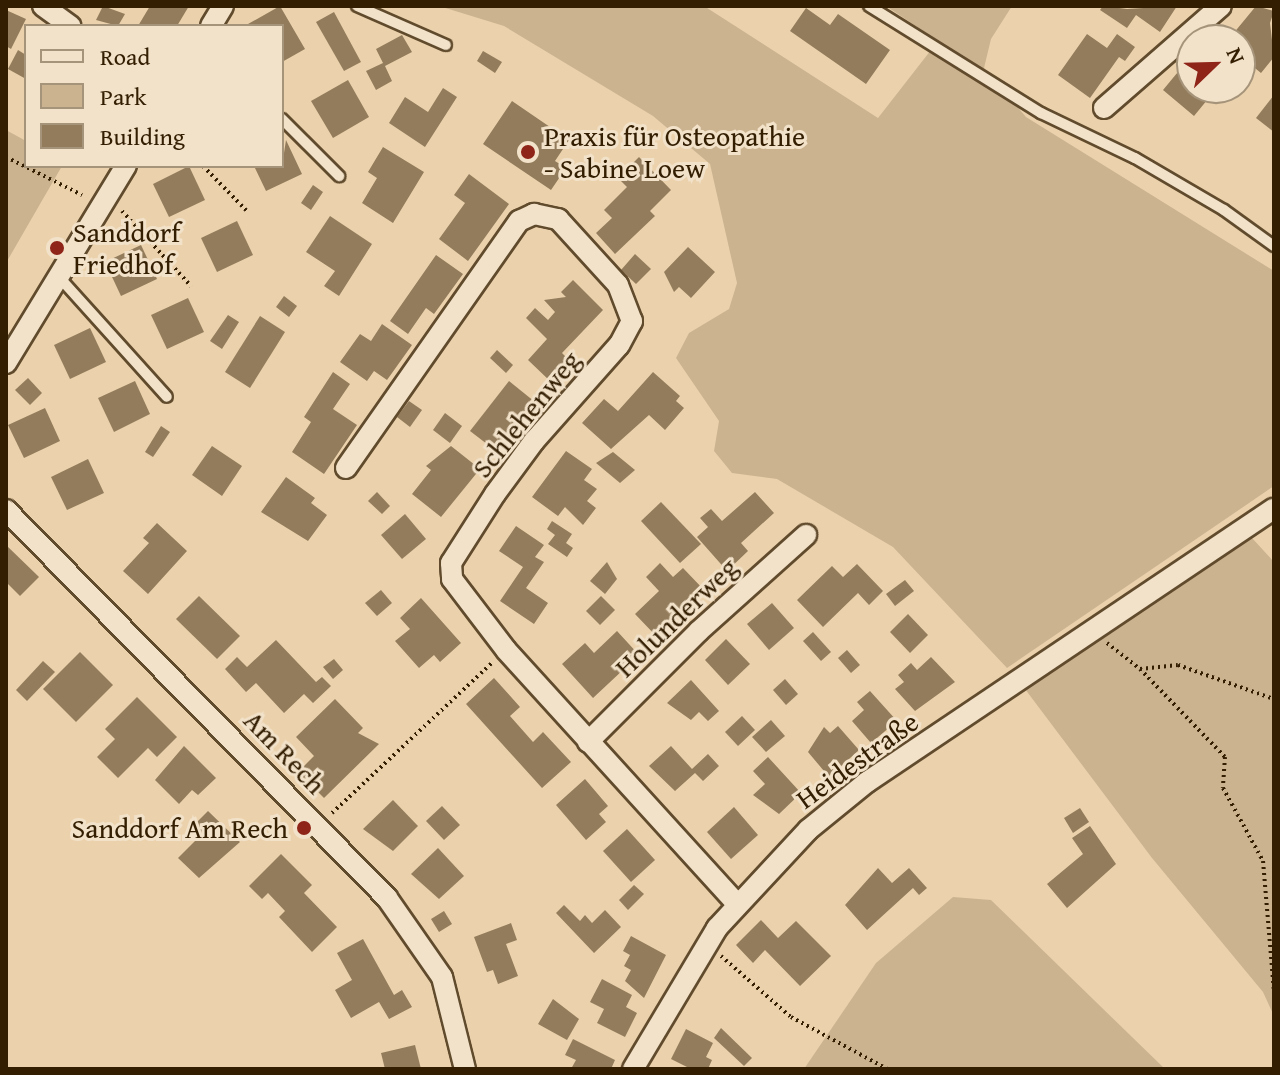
<!DOCTYPE html>
<html>
<head>
<meta charset="utf-8">
<style>
  body { margin:0 }
  #map { position:relative; width:1280px; height:1075px; overflow:hidden; background:#ebd2ad; font-family:"Gentium Book Plus",serif }
  div>[style] { position:absolute }
  [style*='--x'] { left:calc(var(--x)*1px); top:calc(var(--y)*1px); width:calc(var(--w)*1px); rotate:calc(var(--a)*1deg) }
  .green>* { inset:0; background:#ccb390 }
  .building>* { inset:0; background:#937c5b }
  .path>* { height:4px; margin-top:-2px; transform-origin:0; background:repeating-linear-gradient(90deg,#331e02 0 2px,transparent 0 6px) }
  .roads { filter:drop-shadow(2px 0 #614b2d) drop-shadow(-2px 0 #614b2d) drop-shadow(0 2px #614b2d) drop-shadow(0 -2px #614b2d) }
  .lane>* { height:10px; margin:-5px; padding:0 5px; transform-origin:5px; border-radius:5px; background:#f2e2ca }
  .street>* { height:20px; margin:-10px; padding:0 10px; transform-origin:10px; border-radius:10px; background:#f2e2ca }
  .dots>* { width:22px; height:22px; translate:-50% -50%; box-sizing:border-box; border:4px solid #f2e2ca; border-radius:50% }
  span { translate:-50% -50%; white-space:nowrap; text-align:center; line-height:1.15; -webkit-text-stroke:6px #f2e2ca; paint-order:stroke }
  .poi-label { font-size:28px; color:#331e02 }
  .left { translate:0 -50%; text-align:left }
  .right { translate:-100% -50%; text-align:right }
  .street-label { font-size:28px; color:#331e02 }
  .frame { position:absolute; inset:0; border:8px solid #331e02; pointer-events:none }
  .legend { position:absolute; left:24px; top:24px; width:260px; height:144px; box-sizing:border-box; background:#f2e2ca; border:2px solid #a6947a; margin:0; padding:10px 14px; list-style:none; font-size:24px; color:#331e02 }
  .legend li { display:flex; align-items:center; gap:16px; height:40px }
  .legend b { width:40px; border:2px solid #a6947a }
  .north { position:absolute; left:1176px; top:24px; width:80px; height:80px; box-sizing:border-box; background:#f2e2ca; border:2px solid #a6947a; border-radius:50%; rotate:67deg; font-size:22px; font-weight:700; line-height:32px; text-align:center; color:#331e02 }
  .north::after { content:''; display:block; margin:auto; width:28px; height:36px; background:#8f2418; clip-path:polygon(50% 0,100% 100%,50% 72%,0 100%) }
</style>
</head>
<body>
<div id="map">
  <div class="green">
    <i style="clip-path:polygon(439px 6px,704px 6px,878px 118px,938px 41px,886px 6px,1012px 6px,991px 39px,984px 68px,1026px 117px,1274px 271px,1274px 486px,1007px 668px,893px 547px,777px 479px,732px 473px,714px 451px,719px 421px,676px 358px,689px 333px,729px 309px,737px 283px,710px 164px,653px 116px,504px 26px)"></i>
    <i style="clip-path:polygon(6px 130px,26px 141px,26px 166px,62px 166px,6px 263px)"></i>
    <i style="clip-path:polygon(1252px 538px,1274px 562px,1274px 1016px,1263px 992px,1152px 858px,1025px 689px)"></i>
    <i style="clip-path:polygon(953px 897px,991px 900px,1165px 1069px,804px 1069px,876px 963px)"></i>
  </div>
  <div class="building">
    <i style="clip-path:polygon(103px 6px,125px 14px,118px 26px,96px 20px)"></i>
    <i style="clip-path:polygon(150px 6px,189px 6px,177px 26px,138px 26px)"></i>
    <i style="clip-path:polygon(280px 6px,305px 49px,282px 62px,282px 26px,248px 24px)"></i>
    <i style="clip-path:polygon(1103px 6px,1127px 9px,1177px 6px,1160px 32px,1136px 15px,1127px 28px,1100px 10px)"></i>
    <i style="clip-path:polygon(1256px 6px,1274px 11px,1270px 23px,1274px 57px,1261px 73px,1240px 56px,1240px 40px,1228px 40px)"></i>
    <i style="clip-path:polygon(806px 8px,830px 25px,838px 14px,890px 50px,866px 84px,790px 31px)"></i>
    <i style="clip-path:polygon(6px 10px,26px 19px,11px 49px,6px 46px)"></i>
    <i style="clip-path:polygon(334px 12px,361px 62px,344px 71px,316px 22px)"></i>
    <i style="clip-path:polygon(1087px 34px,1107px 48px,1117px 34px,1135px 47px,1125px 61px,1119px 57px,1090px 98px,1058px 75px)"></i>
    <i style="clip-path:polygon(402px 35px,412px 52px,385px 66px,392px 81px,376px 90px,366px 71px,383px 63px,376px 49px)"></i>
    <i style="clip-path:polygon(18px 50px,26px 55px,26px 79px,8px 69px)"></i>
    <i style="clip-path:polygon(483px 51px,502px 62px,495px 73px,477px 61px)"></i>
    <i style="clip-path:polygon(1192px 55px,1192px 88px,1217px 88px,1194px 116px,1163px 90px)"></i>
    <i style="clip-path:polygon(348px 80px,369px 117px,333px 138px,311px 101px)"></i>
    <i style="clip-path:polygon(443px 88px,457px 97px,425px 147px,389px 123px,405px 97px,428px 112px)"></i>
    <i style="clip-path:polygon(1274px 95px,1274px 132px,1256px 118px)"></i>
    <i style="clip-path:polygon(512px 101px,569px 140px,555px 161px,566px 168px,551px 190px,483px 144px)"></i>
    <i style="clip-path:polygon(286px 140px,302px 174px,266px 191px,254px 166px,282px 166px)"></i>
    <i style="clip-path:polygon(383px 147px,424px 172px,393px 223px,362px 203px,377px 178px,368px 172px)"></i>
    <i style="clip-path:polygon(639px 157px,671px 190px,650px 211px,655px 216px,615px 254px,596px 233px,612px 218px,604px 210px,627px 187px,618px 178px)"></i>
    <i style="clip-path:polygon(189px 166px,205px 200px,169px 217px,153px 184px)"></i>
    <i style="clip-path:polygon(469px 174px,509px 204px,468px 261px,439px 239px,465px 203px,454px 195px)"></i>
    <i style="clip-path:polygon(313px 185px,323px 192px,311px 210px,301px 203px)"></i>
    <i style="clip-path:polygon(330px 216px,372px 244px,339px 296px,324px 286px,335px 271px,306px 252px)"></i>
    <i style="clip-path:polygon(237px 221px,253px 255px,217px 272px,201px 238px)"></i>
    <i style="clip-path:polygon(141px 245px,157px 279px,121px 296px,105px 262px)"></i>
    <i style="clip-path:polygon(688px 247px,715px 272px,691px 298px,679px 287px,674px 292px,664px 272px)"></i>
    <i style="clip-path:polygon(635px 254px,651px 269px,636px 284px,621px 270px)"></i>
    <i style="clip-path:polygon(436px 255px,463px 274px,434px 314px,426px 308px,408px 334px,390px 321px)"></i>
    <i style="clip-path:polygon(573px 280px,603px 310px,562px 353px,571px 362px,551px 382px,528px 360px,547px 339px,526px 318px,535px 308px,548px 320px,555px 312px,544px 300px,566px 297px,561px 292px)"></i>
    <i style="clip-path:polygon(284px 296px,297px 306px,289px 317px,276px 307px)"></i>
    <i style="clip-path:polygon(188px 298px,204px 332px,167px 349px,151px 315px)"></i>
    <i style="clip-path:polygon(228px 315px,239px 322px,222px 349px,210px 341px)"></i>
    <i style="clip-path:polygon(260px 316px,285px 332px,250px 388px,225px 372px)"></i>
    <i style="clip-path:polygon(382px 324px,412px 345px,387px 380px,374px 371px,367px 381px,340px 362px,360px 334px,371px 341px)"></i>
    <i style="clip-path:polygon(90px 328px,106px 362px,70px 379px,54px 345px)"></i>
    <i style="clip-path:polygon(497px 350px,513px 365px,506px 373px,490px 358px)"></i>
    <i style="clip-path:polygon(333px 372px,350px 384px,333px 409px,357px 425px,324px 474px,292px 452px,311px 422px,304px 417px)"></i>
    <i style="clip-path:polygon(653px 372px,680px 396px,676px 401px,684px 408px,665px 430px,649px 415px,611px 449px,582px 423px,604px 399px,618px 411px)"></i>
    <i style="clip-path:polygon(28px 378px,42px 393px,30px 405px,15px 390px)"></i>
    <i style="clip-path:polygon(135px 381px,150px 414px,114px 432px,98px 398px)"></i>
    <i style="clip-path:polygon(509px 381px,535px 402px,496px 451px,470px 431px)"></i>
    <i style="clip-path:polygon(409px 401px,422px 410px,410px 427px,397px 417px)"></i>
    <i style="clip-path:polygon(45px 408px,60px 441px,24px 458px,8px 425px)"></i>
    <i style="clip-path:polygon(445px 413px,462px 426px,450px 443px,433px 430px)"></i>
    <i style="clip-path:polygon(161px 426px,170px 432px,153px 457px,145px 452px)"></i>
    <i style="clip-path:polygon(212px 446px,242px 466px,222px 496px,192px 475px)"></i>
    <i style="clip-path:polygon(451px 446px,480px 469px,441px 517px,412px 494px,431px 470px,426px 466px)"></i>
    <i style="clip-path:polygon(566px 451px,592px 469px,584px 480px,597px 489px,587px 501px,596px 508px,583px 525px,565px 507px,558px 516px,532px 497px)"></i>
    <i style="clip-path:polygon(613px 452px,635px 470px,620px 483px,596px 463px)"></i>
    <i style="clip-path:polygon(88px 459px,104px 493px,67px 510px,51px 477px)"></i>
    <i style="clip-path:polygon(286px 477px,315px 498px,311px 503px,327px 515px,308px 541px,261px 512px)"></i>
    <i style="clip-path:polygon(377px 492px,390px 506px,382px 514px,368px 501px)"></i>
    <i style="clip-path:polygon(755px 492px,774px 513px,741px 543px,748px 551px,727px 571px,697px 537px,708px 527px,700px 518px,711px 509px,722px 521px)"></i>
    <i style="clip-path:polygon(661px 502px,701px 544px,680px 563px,641px 521px)"></i>
    <i style="clip-path:polygon(405px 514px,426px 539px,402px 559px,381px 535px)"></i>
    <i style="clip-path:polygon(552px 521px,572px 534px,566px 543px,573px 548px,567px 557px,548px 544px,555px 535px,547px 529px)"></i>
    <i style="clip-path:polygon(157px 523px,187px 551px,148px 594px,123px 571px,149px 543px,143px 538px)"></i>
    <i style="clip-path:polygon(516px 526px,544px 545px,535px 557px,544px 562px,526px 588px,548px 603px,534px 624px,500px 601px,523px 567px,499px 551px)"></i>
    <i style="clip-path:polygon(6px 545px,39px 577px,20px 596px,6px 582px)"></i>
    <i style="clip-path:polygon(607px 562px,617px 579px,605px 594px,590px 581px)"></i>
    <i style="clip-path:polygon(660px 563px,673px 577px,683px 568px,705px 591px,657px 637px,635px 614px,659px 591px,646px 577px)"></i>
    <i style="clip-path:polygon(857px 564px,883px 591px,869px 605px,858px 593px,823px 627px,797px 600px,832px 566px,843px 577px)"></i>
    <i style="clip-path:polygon(905px 580px,914px 591px,895px 606px,886px 594px)"></i>
    <i style="clip-path:polygon(381px 590px,392px 603px,377px 616px,365px 603px)"></i>
    <i style="clip-path:polygon(199px 596px,240px 636px,217px 659px,176px 619px)"></i>
    <i style="clip-path:polygon(601px 596px,615px 610px,600px 625px,586px 611px)"></i>
    <i style="clip-path:polygon(421px 598px,461px 643px,440px 662px,434px 655px,419px 668px,395px 641px,410px 629px,400px 618px)"></i>
    <i style="clip-path:polygon(772px 603px,794px 628px,769px 650px,747px 624px)"></i>
    <i style="clip-path:polygon(908px 614px,928px 635px,910px 653px,890px 632px)"></i>
    <i style="clip-path:polygon(617px 631px,639px 655px,593px 698px,562px 664px,585px 643px,594px 653px)"></i>
    <i style="clip-path:polygon(813px 632px,831px 652px,821px 661px,803px 641px)"></i>
    <i style="clip-path:polygon(726px 639px,750px 664px,728px 685px,705px 660px)"></i>
    <i style="clip-path:polygon(276px 640px,316px 682px,322px 677px,331px 686px,313px 703px,304px 694px,284px 713px,256px 683px,246px 692px,225px 669px,237px 657px,247px 667px)"></i>
    <i style="clip-path:polygon(847px 650px,860px 665px,851px 673px,838px 658px)"></i>
    <i style="clip-path:polygon(80px 652px,113px 685px,76px 722px,43px 689px)"></i>
    <i style="clip-path:polygon(931px 657px,955px 682px,915px 711px,895px 689px,904px 682px,898px 675px,911px 663px,917px 670px)"></i>
    <i style="clip-path:polygon(334px 659px,343px 670px,333px 679px,323px 667px)"></i>
    <i style="clip-path:polygon(43px 661px,55px 672px,27px 701px,16px 690px)"></i>
    <i style="clip-path:polygon(494px 678px,520px 707px,510px 716px,533px 742px,543px 732px,571px 762px,542px 788px,466px 704px)"></i>
    <i style="clip-path:polygon(785px 679px,798px 694px,786px 705px,773px 690px)"></i>
    <i style="clip-path:polygon(691px 680px,719px 711px,708px 721px,699px 712px,691px 720px,667px 703px)"></i>
    <i style="clip-path:polygon(870px 691px,897px 721px,871px 743px,852px 721px,864px 710px,857px 702px)"></i>
    <i style="clip-path:polygon(137px 697px,177px 737px,157px 757px,148px 748px,118px 778px,97px 757px,115px 739px,105px 729px)"></i>
    <i style="clip-path:polygon(335px 699px,363px 728px,358px 733px,379px 744px,324px 798px,298px 772px,314px 756px,296px 737px)"></i>
    <i style="clip-path:polygon(742px 716px,755px 730px,738px 746px,725px 732px)"></i>
    <i style="clip-path:polygon(771px 720px,785px 736px,766px 752px,752px 737px)"></i>
    <i style="clip-path:polygon(838px 726px,859px 750px,829px 777px,808px 752px,824px 727px,830px 733px)"></i>
    <i style="clip-path:polygon(184px 746px,216px 778px,198px 795px,192px 790px,179px 804px,155px 780px)"></i>
    <i style="clip-path:polygon(671px 746px,692px 769px,708px 754px,719px 766px,703px 781px,695px 773px,675px 791px,649px 766px)"></i>
    <i style="clip-path:polygon(768px 757px,801px 793px,779px 814px,753px 795px,765px 784px,753px 771px)"></i>
    <i style="clip-path:polygon(585px 779px,608px 806px,599px 814px,606px 822px,586px 840px,556px 805px)"></i>
    <i style="clip-path:polygon(393px 800px,418px 826px,393px 851px,363px 829px)"></i>
    <i style="clip-path:polygon(442px 806px,460px 825px,444px 840px,426px 821px)"></i>
    <i style="clip-path:polygon(734px 807px,758px 835px,731px 859px,707px 832px)"></i>
    <i style="clip-path:polygon(1080px 808px,1089px 822px,1073px 833px,1064px 818px)"></i>
    <i style="clip-path:polygon(208px 811px,240px 842px,199px 878px,178px 858px,199px 837px,190px 829px)"></i>
    <i style="clip-path:polygon(1090px 826px,1116px 864px,1067px 908px,1047px 884px,1083px 854px,1072px 838px)"></i>
    <i style="clip-path:polygon(627px 829px,655px 860px,631px 882px,603px 851px)"></i>
    <i style="clip-path:polygon(438px 848px,464px 876px,439px 899px,411px 874px)"></i>
    <i style="clip-path:polygon(281px 854px,312px 885px,304px 893px,337px 927px,312px 952px,279px 917px,285px 911px,268px 893px,262px 899px,249px 886px)"></i>
    <i style="clip-path:polygon(878px 868px,892px 883px,909px 868px,927px 888px,919px 895px,913px 888px,867px 930px,845px 905px)"></i>
    <i style="clip-path:polygon(634px 885px,644px 894px,628px 910px,619px 900px)"></i>
    <i style="clip-path:polygon(564px 905px,580px 921px,585px 915px,592px 923px,605px 910px,621px 927px,594px 953px,556px 913px)"></i>
    <i style="clip-path:polygon(444px 911px,452px 924px,439px 932px,431px 919px)"></i>
    <i style="clip-path:polygon(761px 920px,778px 938px,796px 921px,831px 956px,800px 986px,765px 950px,753px 963px,736px 945px)"></i>
    <i style="clip-path:polygon(511px 923px,517px 940px,506px 944px,518px 976px,498px 984px,493px 970px,487px 972px,474px 937px)"></i>
    <i style="clip-path:polygon(631px 936px,666px 955px,644px 998px,625px 981px,631px 970px,624px 966px,630px 955px,623px 951px)"></i>
    <i style="clip-path:polygon(363px 939px,394px 995px,402px 990px,412px 1007px,389px 1019px,379px 1002px,351px 1018px,335px 990px,352px 980px,337px 953px)"></i>
    <i style="clip-path:polygon(602px 979px,632px 995px,626px 1007px,637px 1013px,625px 1037px,597px 1023px,604px 1009px,590px 1002px)"></i>
    <i style="clip-path:polygon(553px 999px,579px 1019px,567px 1040px,538px 1024px)"></i>
    <i style="clip-path:polygon(721px 1028px,752px 1058px,744px 1066px,714px 1038px)"></i>
    <i style="clip-path:polygon(686px 1029px,713px 1043px,706px 1057px,712px 1060px,708px 1069px,691px 1069px,671px 1059px)"></i>
    <i style="clip-path:polygon(573px 1039px,615px 1060px,611px 1069px,571px 1069px,576px 1060px,565px 1055px)"></i>
    <i style="clip-path:polygon(415px 1045px,421px 1069px,385px 1069px,381px 1053px)"></i>
  </div>
  <div class="path">
    <i style="--x:6;--y:157;--w:85;--a:26.6"></i>
    <i style="--x:203;--y:166;--w:62;--a:45.7"></i>
    <i style="--x:122;--y:211;--w:102;--a:47.4"></i>
    <i style="--x:1107;--y:643;--w:42;--a:38.2"></i>
    <i style="--x:1140;--y:669;--w:38;--a:-6"></i>
    <i style="--x:1178;--y:665;--w:102;--a:19.5"></i>
    <i style="--x:1140;--y:669;--w:122;--a:46"></i>
    <i style="--x:1225;--y:757;--w:31;--a:94"></i>
    <i style="--x:1223;--y:788;--w:83;--a:61.3"></i>
    <i style="--x:1263;--y:861;--w:131;--a:85.2"></i>
    <i style="--x:332;--y:813;--w:219;--a:-43.2"></i>
    <i style="--x:721;--y:956;--w:93;--a:41.1"></i>
    <i style="--x:791;--y:1017;--w:109;--a:28.4"></i>
  </div>
  <div class="roads">
    <div class="lane">
      <i style="--x:357;--y:6;--w:97;--a:23.7"></i>
      <i style="--x:869;--y:6;--w:203;--a:31.9"></i>
      <i style="--x:1041;--y:113;--w:104;--a:25.6"></i>
      <i style="--x:1135;--y:158;--w:103;--a:30.3"></i>
      <i style="--x:1224;--y:210;--w:62;--a:35.8"></i>
      <i style="--x:282;--y:119;--w:81;--a:45"></i>
      <i style="--x:59;--y:277;--w:161;--a:48"></i>
    </div>
    <div class="street">
      <i style="--x:43;--y:6;--w:34;--a:36"></i>
      <i style="--x:211;--y:26;--w:23;--a:-59"></i>
      <i style="--x:1104;--y:108;--w:155;--a:-41.1"></i>
      <i style="--x:6;--y:363;--w:231;--a:-58.7"></i>
      <i style="--x:346;--y:468;--w:302;--a:-55"></i>
      <i style="--x:519;--y:221;--w:17;--a:-25"></i>
      <i style="--x:534;--y:214;--w:25;--a:12"></i>
      <i style="--x:558;--y:219;--w:89;--a:47.7"></i>
      <i style="--x:618;--y:285;--w:39;--a:69"></i>
      <i style="--x:632;--y:321;--w:27;--a:118"></i>
      <i style="--x:619;--y:345;--w:128;--a:131.5"></i>
      <i style="--x:534;--y:441;--w:66;--a:126.3"></i>
      <i style="--x:495;--y:494;--w:82;--a:122.5"></i>
      <i style="--x:451;--y:563;--w:16;--a:86"></i>
      <i style="--x:452;--y:579;--w:89;--a:52.7"></i>
      <i style="--x:506;--y:650;--w:342;--a:47.7"></i>
      <i style="--x:6;--y:510;--w:544;--a:45.52"></i>
      <i style="--x:387;--y:898;--w:96;--a:55.2"></i>
      <i style="--x:442;--y:977;--w:95;--a:76"></i>
      <i style="--x:588;--y:742;--w:157;--a:-45"></i>
      <i style="--x:699;--y:631;--w:144;--a:-41.9"></i>
      <i style="--x:633;--y:1069;--w:164;--a:-59.2"></i>
      <i style="--x:717;--y:928;--w:134;--a:-47.1"></i>
      <i style="--x:808;--y:830;--w:76;--a:-39.1"></i>
      <i style="--x:867;--y:782;--w:490;--a:-33.9"></i>
    </div>
  </div>
  <div class="dots">
    <i style="left:528px;top:152px;background:#8f2418"></i>
    <i style="left:57px;top:248px;background:#8f2418"></i>
    <i style="left:304px;top:828px;background:#8f2418"></i>
  </div>
  <div class="poi-label">
    <span class="left" style="left:544px;top:152px">Praxis für Osteopathie<br>- Sabine Loew</span>
    <span class="left" style="left:73px;top:248px">Sanddorf<br>Friedhof</span>
    <span class="right" style="left:288px;top:828px">Sanddorf Am Rech</span>
  </div>
  <div class="street-label">
    <span style="left:526px;top:414px;rotate:-51deg">Schlehenweg</span>
    <span style="left:676px;top:617px;rotate:-44deg">Holunderweg</span>
    <span style="left:285px;top:752px;rotate:46deg">Am Rech</span>
    <span style="left:857px;top:760px;rotate:-36deg">Heidestraße</span>
  </div>
  <div class="frame"></div>
  <ul class="legend">
  <li><b style="height:10px;background:#f2e2ca"></b>Road</li>
  <li><b style="height:22px;background:#ccb390"></b>Park</li>
  <li><b style="height:22px;background:#937c5b"></b>Building</li>
  </ul>
  <div class="north">N</div>
</div>
</body>
</html>
